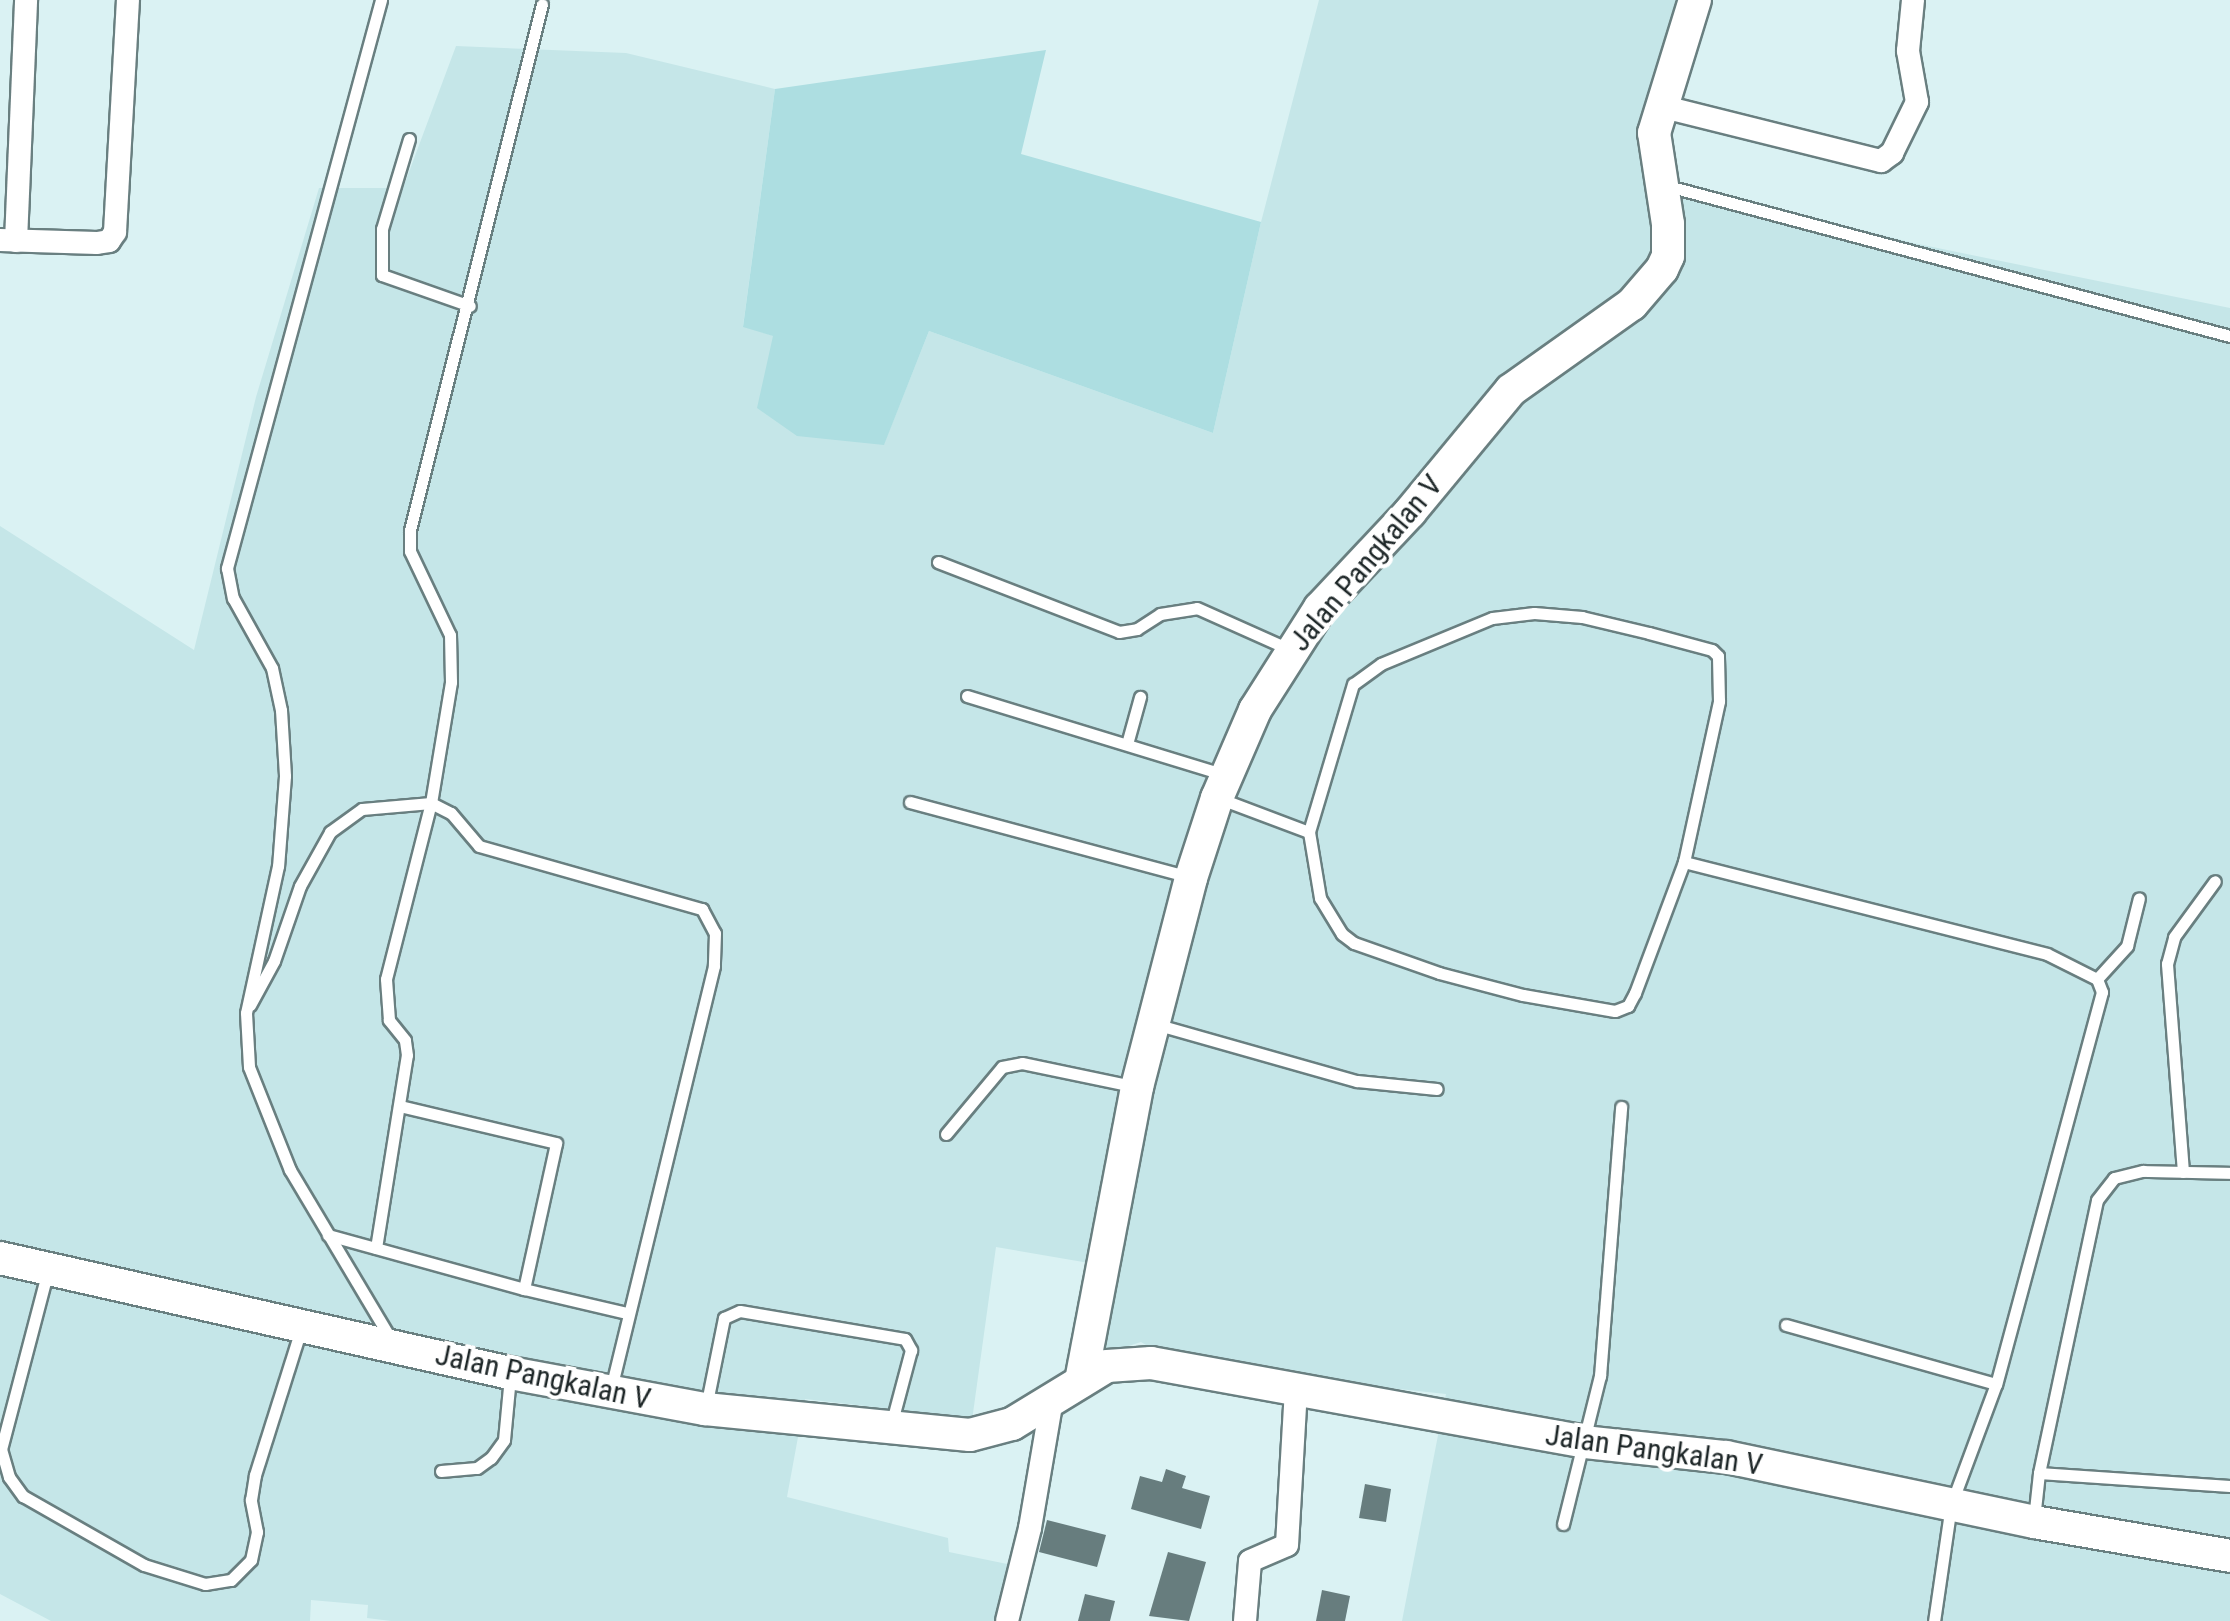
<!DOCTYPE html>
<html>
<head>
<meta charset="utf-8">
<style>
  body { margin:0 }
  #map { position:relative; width:2230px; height:1621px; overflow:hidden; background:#daf2f3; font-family:"Roboto Condensed",sans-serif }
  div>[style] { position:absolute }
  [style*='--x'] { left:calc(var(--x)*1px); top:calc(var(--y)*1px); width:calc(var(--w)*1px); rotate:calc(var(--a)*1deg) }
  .built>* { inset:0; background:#c5e6e8 }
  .green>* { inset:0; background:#addee1 }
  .building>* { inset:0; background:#677d7e }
  .roads { filter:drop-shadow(2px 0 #697f80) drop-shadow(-2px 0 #697f80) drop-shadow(0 2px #697f80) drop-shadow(0 -2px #697f80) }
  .lane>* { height:11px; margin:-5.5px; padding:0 5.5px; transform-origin:5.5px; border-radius:5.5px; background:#fff }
  .street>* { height:22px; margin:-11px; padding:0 11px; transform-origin:11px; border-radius:11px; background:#fff }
  .secondary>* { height:32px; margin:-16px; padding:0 16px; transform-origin:16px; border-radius:16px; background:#fff }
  span { translate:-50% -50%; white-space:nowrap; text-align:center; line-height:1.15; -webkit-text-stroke:8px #fff; paint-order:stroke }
  .street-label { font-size:30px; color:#1e2728 }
</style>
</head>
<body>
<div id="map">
  <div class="built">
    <i style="clip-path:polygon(1319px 0,1682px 0,1646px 175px,1913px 243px,2230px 308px,2230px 1621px,1402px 1621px,1446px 1394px,1182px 1366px,1141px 1342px,1067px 1366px,1089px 1263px,996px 1247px,970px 1435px,916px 1412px,805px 1399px,787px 1497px,948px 1538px,949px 1552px,1012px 1565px,1000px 1621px,391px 1621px,367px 1618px,368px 1605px,311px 1600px,310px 1621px,51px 1621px,0 1594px,0 526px,194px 650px,256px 397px,319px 188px,403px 188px,456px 46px,626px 53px,775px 89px,743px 326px,774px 336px,758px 407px,884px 444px,929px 331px,1213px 433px,1261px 222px)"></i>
  </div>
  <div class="green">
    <i style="clip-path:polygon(1046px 50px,1021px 154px,1261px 222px,1213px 433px,929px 331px,884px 445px,797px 436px,757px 408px,773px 336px,743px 327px,775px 89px)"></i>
  </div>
  <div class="building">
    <i style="clip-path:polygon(1166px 1469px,1186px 1476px,1182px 1488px,1210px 1496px,1201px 1529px,1131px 1509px,1140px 1476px,1162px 1482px)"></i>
    <i style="clip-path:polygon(1365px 1484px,1391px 1489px,1386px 1522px,1359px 1518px)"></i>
    <i style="clip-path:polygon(1047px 1520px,1106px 1535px,1097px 1567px,1039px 1552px)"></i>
    <i style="clip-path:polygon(1168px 1552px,1206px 1562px,1189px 1621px,1149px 1616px)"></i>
    <i style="clip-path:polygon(1322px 1590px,1350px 1596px,1345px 1621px,1316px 1621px)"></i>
    <i style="clip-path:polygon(1085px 1594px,1115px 1601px,1110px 1621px,1078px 1621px)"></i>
  </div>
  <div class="roads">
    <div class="lane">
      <i style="--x:381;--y:0;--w:589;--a:105.17"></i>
      <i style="--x:227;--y:568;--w:31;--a:79"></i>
      <i style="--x:233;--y:598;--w:80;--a:60.9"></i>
      <i style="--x:272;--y:668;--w:43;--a:77.9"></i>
      <i style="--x:281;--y:710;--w:66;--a:86.5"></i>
      <i style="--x:285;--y:776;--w:90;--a:94.4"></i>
      <i style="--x:278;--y:866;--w:150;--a:102.3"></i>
      <i style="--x:246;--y:1013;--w:54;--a:86.8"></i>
      <i style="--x:249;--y:1067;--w:111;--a:68.3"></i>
      <i style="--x:290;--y:1170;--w:201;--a:59.2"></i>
      <i style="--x:409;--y:139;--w:94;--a:106.7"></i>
      <i style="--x:382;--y:229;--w:46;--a:90"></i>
      <i style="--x:382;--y:275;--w:93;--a:19.4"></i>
      <i style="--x:1664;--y:185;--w:586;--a:14.94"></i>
      <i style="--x:938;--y:562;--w:194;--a:21.1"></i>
      <i style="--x:1119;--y:632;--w:18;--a:-9"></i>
      <i style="--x:1137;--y:629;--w:27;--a:-33"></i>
      <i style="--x:1160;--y:614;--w:37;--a:-9"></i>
      <i style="--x:1197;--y:608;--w:103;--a:24.1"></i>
      <i style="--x:967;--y:696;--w:271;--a:17"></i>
      <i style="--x:1127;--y:744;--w:49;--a:-74.5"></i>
      <i style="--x:1221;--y:799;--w:94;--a:20.6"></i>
      <i style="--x:1309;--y:832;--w:67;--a:80.5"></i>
      <i style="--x:1320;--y:898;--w:42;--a:58.6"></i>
      <i style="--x:1342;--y:934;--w:15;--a:37"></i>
      <i style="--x:1354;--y:943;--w:90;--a:19.4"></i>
      <i style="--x:1439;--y:973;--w:87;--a:14.7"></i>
      <i style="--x:1523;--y:995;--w:93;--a:9.9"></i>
      <i style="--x:1615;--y:1011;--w:14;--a:-21"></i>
      <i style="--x:1628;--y:1006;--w:15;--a:-62"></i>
      <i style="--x:1635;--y:993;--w:140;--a:-69.5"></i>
      <i style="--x:1684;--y:862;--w:165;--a:-77.7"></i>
      <i style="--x:1719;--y:701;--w:45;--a:-91.3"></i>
      <i style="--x:1718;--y:656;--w:8;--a:-135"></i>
      <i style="--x:1712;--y:650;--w:65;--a:-164.9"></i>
      <i style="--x:1649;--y:633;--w:69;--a:-166.6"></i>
      <i style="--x:1582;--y:617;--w:48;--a:-175.2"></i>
      <i style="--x:1534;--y:613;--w:42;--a:173.2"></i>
      <i style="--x:1492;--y:618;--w:120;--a:157.5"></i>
      <i style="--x:1381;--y:664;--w:34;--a:144"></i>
      <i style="--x:1353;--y:684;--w:154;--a:106.6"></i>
      <i style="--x:910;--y:802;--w:286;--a:15"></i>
      <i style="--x:1684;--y:862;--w:374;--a:14.2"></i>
      <i style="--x:2047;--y:954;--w:56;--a:26.6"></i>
      <i style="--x:2097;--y:979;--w:14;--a:69"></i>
      <i style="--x:2102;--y:992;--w:406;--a:105.1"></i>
      <i style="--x:1996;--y:1384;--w:129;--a:110.4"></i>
      <i style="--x:1951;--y:1505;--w:117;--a:98.3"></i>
      <i style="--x:2097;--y:979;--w:45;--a:-47.7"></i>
      <i style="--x:2127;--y:946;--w:49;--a:-76"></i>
      <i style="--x:250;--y:1005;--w:50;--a:-61.4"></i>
      <i style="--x:274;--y:961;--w:79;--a:-70.9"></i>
      <i style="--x:300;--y:886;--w:62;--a:-60.9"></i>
      <i style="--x:330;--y:832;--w:39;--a:-36"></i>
      <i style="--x:362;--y:809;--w:69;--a:-5"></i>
      <i style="--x:431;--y:803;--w:123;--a:-80.6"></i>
      <i style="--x:451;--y:682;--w:47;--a:-91.2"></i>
      <i style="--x:450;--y:635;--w:93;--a:-115.5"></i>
      <i style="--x:410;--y:551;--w:21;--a:-90"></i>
      <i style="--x:410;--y:530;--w:542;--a:-75.91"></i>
      <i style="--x:1155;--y:1024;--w:210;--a:15.8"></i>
      <i style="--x:1357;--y:1081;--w:80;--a:5.7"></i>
      <i style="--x:946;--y:1134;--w:87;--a:-50.1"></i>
      <i style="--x:1002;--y:1067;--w:20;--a:-11"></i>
      <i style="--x:1022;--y:1063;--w:112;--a:11.8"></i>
      <i style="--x:2183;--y:1172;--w:209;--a:-94.4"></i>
      <i style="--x:2167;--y:964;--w:28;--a:-75"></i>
      <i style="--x:2174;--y:937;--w:69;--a:-53.8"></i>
      <i style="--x:328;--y:1235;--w:203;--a:15.4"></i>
      <i style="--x:524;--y:1289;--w:149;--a:-77.6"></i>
      <i style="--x:556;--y:1143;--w:161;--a:-166.7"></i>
      <i style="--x:376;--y:1248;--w:195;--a:-80.9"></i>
      <i style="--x:407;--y:1055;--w:15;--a:-98"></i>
      <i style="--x:405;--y:1040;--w:26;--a:-129"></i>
      <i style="--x:389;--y:1020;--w:41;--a:-94.2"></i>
      <i style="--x:386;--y:979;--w:182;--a:-75.7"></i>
      <i style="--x:431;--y:803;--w:22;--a:27"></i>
      <i style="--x:451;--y:813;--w:43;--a:49.7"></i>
      <i style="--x:479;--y:846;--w:232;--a:15.8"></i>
      <i style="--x:702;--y:909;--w:27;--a:62"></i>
      <i style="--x:715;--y:933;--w:33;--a:92"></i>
      <i style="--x:714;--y:966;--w:434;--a:103.7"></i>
      <i style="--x:47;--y:1274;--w:181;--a:104.7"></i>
      <i style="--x:1;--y:1449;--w:29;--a:74"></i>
      <i style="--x:9;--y:1477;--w:24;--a:54"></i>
      <i style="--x:23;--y:1496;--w:139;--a:29.7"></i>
      <i style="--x:144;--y:1565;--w:64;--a:17.3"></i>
      <i style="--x:205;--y:1584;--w:26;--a:-9"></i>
      <i style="--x:231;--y:1580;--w:28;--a:-45"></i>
      <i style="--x:251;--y:1560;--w:29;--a:-78"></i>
      <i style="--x:257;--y:1532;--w:33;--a:-101"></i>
      <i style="--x:251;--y:1500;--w:25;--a:-81"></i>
      <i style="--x:255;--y:1475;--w:153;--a:-72.5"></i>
      <i style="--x:524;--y:1289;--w:106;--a:13.1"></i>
      <i style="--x:1786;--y:1325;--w:218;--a:15.7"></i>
      <i style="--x:706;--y:1407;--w:91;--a:-78.6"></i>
      <i style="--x:724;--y:1318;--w:17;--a:-24"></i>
      <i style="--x:740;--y:1311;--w:167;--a:9.6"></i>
      <i style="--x:905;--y:1339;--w:13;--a:61"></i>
      <i style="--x:911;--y:1350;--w:78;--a:104.9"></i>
      <i style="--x:441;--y:1471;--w:36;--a:-5"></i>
      <i style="--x:477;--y:1468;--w:17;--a:-36"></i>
      <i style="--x:491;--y:1458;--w:22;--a:-54"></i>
      <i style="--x:504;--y:1440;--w:63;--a:-84.6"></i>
      <i style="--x:2039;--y:1473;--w:191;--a:3.9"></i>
      <i style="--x:2034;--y:1519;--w:46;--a:-83.8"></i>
      <i style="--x:2039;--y:1473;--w:279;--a:-78"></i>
      <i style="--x:2097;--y:1200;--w:28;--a:-52"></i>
      <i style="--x:2114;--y:1178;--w:30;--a:-14"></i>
      <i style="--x:2143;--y:1171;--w:87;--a:1.3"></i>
      <i style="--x:1563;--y:1524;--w:153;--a:-76"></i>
      <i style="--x:1600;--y:1376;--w:270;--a:-85.5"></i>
    </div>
    <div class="street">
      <i style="--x:1660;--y:106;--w:228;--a:14"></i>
      <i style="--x:1881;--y:161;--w:14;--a:-36"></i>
      <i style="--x:1892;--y:153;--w:57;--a:-63.9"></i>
      <i style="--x:1917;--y:102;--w:52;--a:-100"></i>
      <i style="--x:1908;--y:51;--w:51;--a:-84.4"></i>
      <i style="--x:0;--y:240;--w:97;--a:1.8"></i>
      <i style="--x:97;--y:243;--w:12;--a:-9"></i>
      <i style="--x:109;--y:241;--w:11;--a:-56"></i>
      <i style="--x:115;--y:232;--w:232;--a:-86.8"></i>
      <i style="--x:16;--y:241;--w:241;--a:-87.6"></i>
      <i style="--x:1007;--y:1621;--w:96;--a:-76.1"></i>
      <i style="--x:1030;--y:1528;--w:131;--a:-80.3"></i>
      <i style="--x:1245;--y:1621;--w:60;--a:-85.2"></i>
      <i style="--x:1250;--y:1561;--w:40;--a:-23.4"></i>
      <i style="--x:1287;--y:1545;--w:158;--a:-86.7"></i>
    </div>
    <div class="secondary">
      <i style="--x:0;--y:1258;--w:523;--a:12.71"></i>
      <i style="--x:510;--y:1373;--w:198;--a:10.5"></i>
      <i style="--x:705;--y:1409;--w:266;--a:5.6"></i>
      <i style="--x:970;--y:1435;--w:43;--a:-14.7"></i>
      <i style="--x:1012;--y:1424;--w:111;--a:-31.4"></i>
      <i style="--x:1107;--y:1366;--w:44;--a:-3.9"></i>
      <i style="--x:1151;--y:1363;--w:441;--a:10.3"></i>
      <i style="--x:1585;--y:1442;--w:142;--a:6.1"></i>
      <i style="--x:1726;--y:1457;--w:315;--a:11.9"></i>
      <i style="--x:2034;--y:1522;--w:199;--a:9.8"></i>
      <i style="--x:1081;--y:1381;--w:299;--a:-79.2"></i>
      <i style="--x:1137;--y:1087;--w:216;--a:-75.5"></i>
      <i style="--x:1191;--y:878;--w:84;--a:-72"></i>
      <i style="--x:1217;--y:798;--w:96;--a:-66.6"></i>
      <i style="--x:1255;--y:710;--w:121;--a:-57.5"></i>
      <i style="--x:1320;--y:608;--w:132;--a:-46.8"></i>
      <i style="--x:1410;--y:512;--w:158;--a:-50.4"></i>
      <i style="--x:1511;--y:390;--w:148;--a:-35.4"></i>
      <i style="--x:1632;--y:304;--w:46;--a:-49.4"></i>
      <i style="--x:1662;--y:269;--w:14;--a:-65"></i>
      <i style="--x:1668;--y:256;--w:32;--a:-90"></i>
      <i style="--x:1668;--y:224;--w:92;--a:-98.7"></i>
      <i style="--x:1654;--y:133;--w:139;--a:-72.9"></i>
    </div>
  </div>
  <div class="street-label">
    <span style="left:1366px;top:563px;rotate:-50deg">Jalan Pangkalan V</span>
    <span style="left:543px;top:1377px;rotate:12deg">Jalan Pangkalan V</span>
    <span style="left:1654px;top:1450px;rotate:8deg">Jalan Pangkalan V</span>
  </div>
</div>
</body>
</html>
